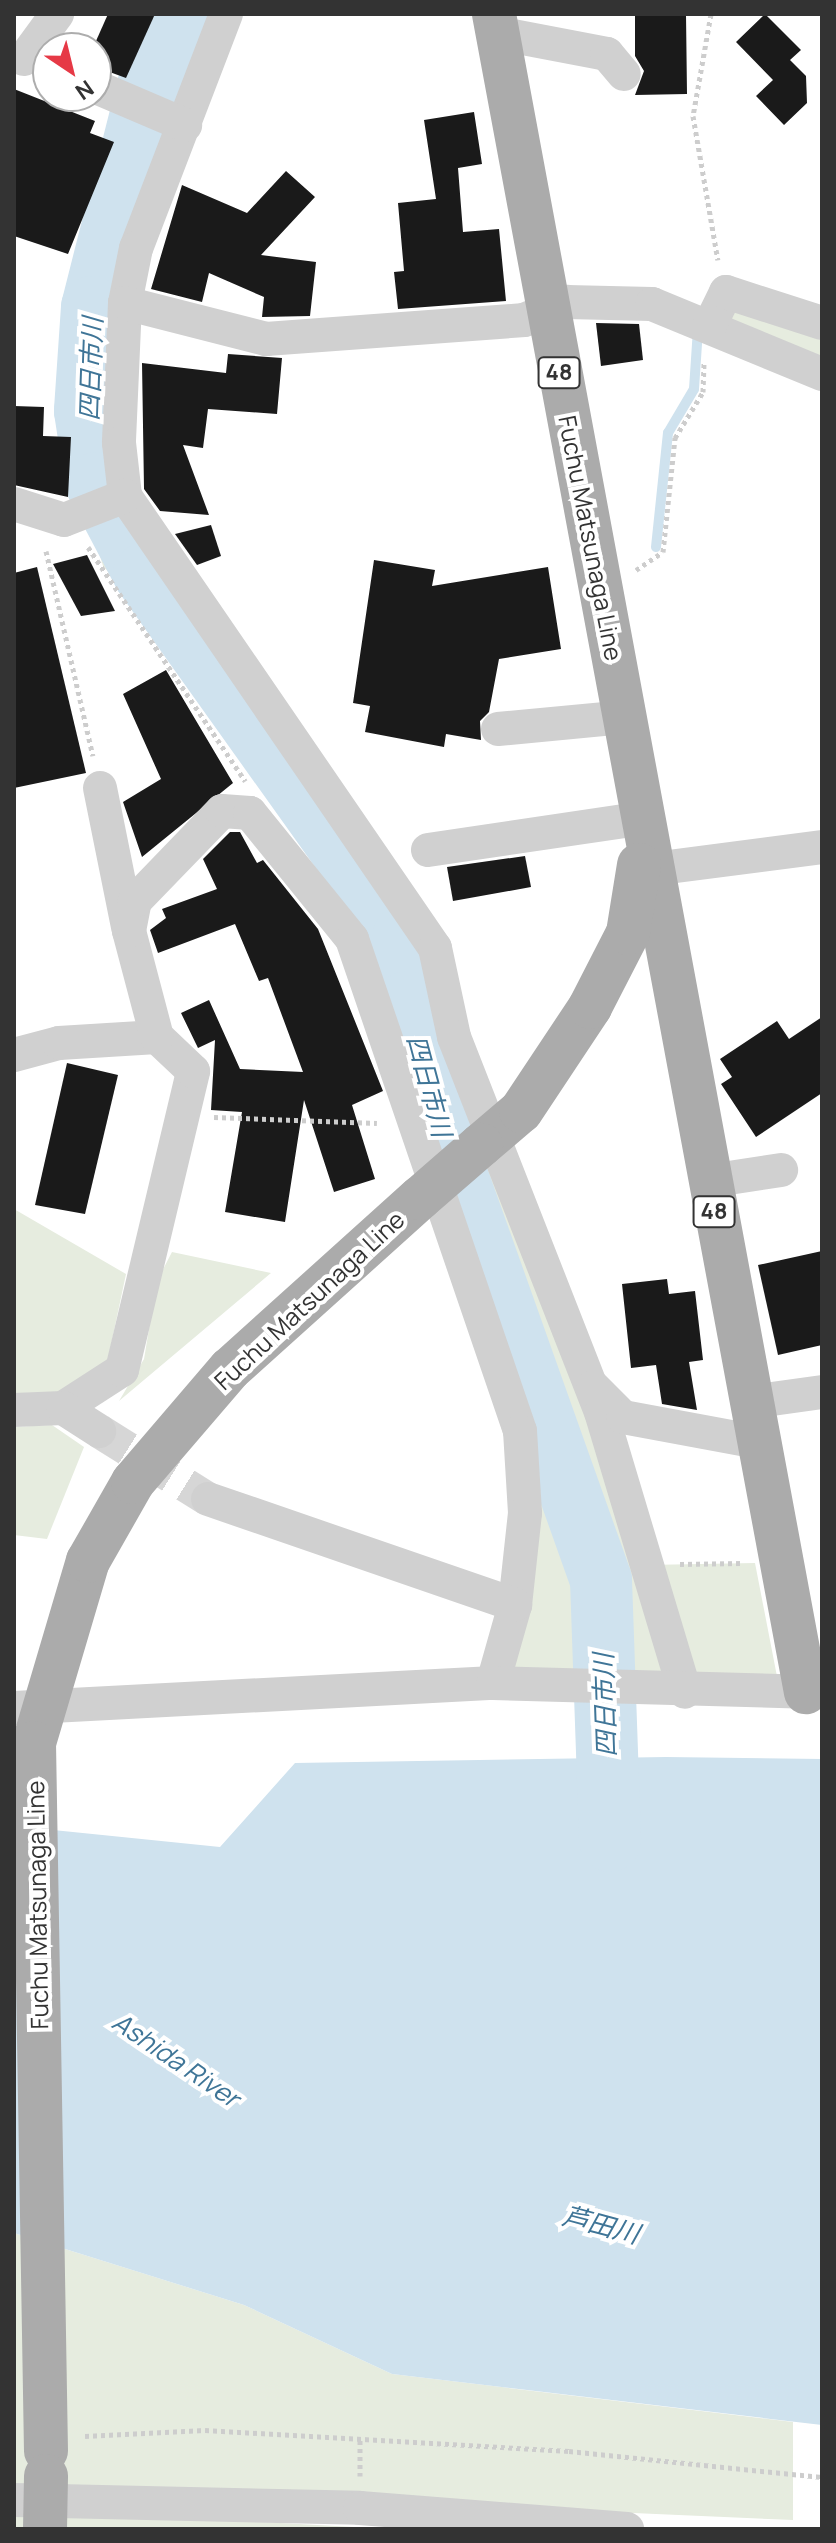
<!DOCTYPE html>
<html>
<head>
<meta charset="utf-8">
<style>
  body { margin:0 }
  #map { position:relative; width:836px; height:2543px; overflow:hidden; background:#fff; font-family:Manrope,"Noto Sans JP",sans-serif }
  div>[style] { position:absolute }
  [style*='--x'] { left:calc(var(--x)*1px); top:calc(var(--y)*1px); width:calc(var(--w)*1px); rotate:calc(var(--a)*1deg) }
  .green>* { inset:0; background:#e6ecdf }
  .water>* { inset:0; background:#cfe2ee }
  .stream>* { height:10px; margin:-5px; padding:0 5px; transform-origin:5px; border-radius:5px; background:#cfe2ee }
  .river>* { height:62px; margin:-31px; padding:0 31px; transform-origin:31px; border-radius:31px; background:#cfe2ee }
  .building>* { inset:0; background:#1a1a1a }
  .minor-tunnel>* { height:34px; margin-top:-17px; transform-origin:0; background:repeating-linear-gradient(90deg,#d6d6d6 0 34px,transparent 0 51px) }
  .path>* { height:5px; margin-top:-2.5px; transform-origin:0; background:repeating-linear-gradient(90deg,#cdcdcd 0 4px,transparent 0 8px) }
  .minor>* { height:34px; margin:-17px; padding:0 17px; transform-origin:17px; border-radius:17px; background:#d0d0d0 }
  .major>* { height:44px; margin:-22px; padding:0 22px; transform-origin:22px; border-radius:22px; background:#ababab }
  .major-bridge>* { height:44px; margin:-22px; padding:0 22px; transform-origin:22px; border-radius:22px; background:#ababab }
  span { translate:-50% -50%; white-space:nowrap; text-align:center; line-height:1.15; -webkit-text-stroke:8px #fff; paint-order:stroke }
  .shield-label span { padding:2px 6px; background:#fff; border:2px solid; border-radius:6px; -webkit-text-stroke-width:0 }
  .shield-label { font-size:22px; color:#333; font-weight:700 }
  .street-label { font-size:24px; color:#333 }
  .water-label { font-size:26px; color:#3f7597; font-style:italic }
  .frame { position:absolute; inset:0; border:16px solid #333; pointer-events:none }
  .north { position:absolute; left:32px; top:32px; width:80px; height:80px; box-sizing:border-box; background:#fff; border:2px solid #adadad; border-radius:50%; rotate:145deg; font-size:22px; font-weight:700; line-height:32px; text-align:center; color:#333 }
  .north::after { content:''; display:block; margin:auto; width:28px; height:36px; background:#e63946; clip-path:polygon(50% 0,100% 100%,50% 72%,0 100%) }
</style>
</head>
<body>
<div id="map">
  <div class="green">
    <i style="clip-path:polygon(163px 14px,226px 14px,136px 248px,125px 496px,413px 922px,646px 1565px,755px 1563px,780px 1692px,493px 1683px,525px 1514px,370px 945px,157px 626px,103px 566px,87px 511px,69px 399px,79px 263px,113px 153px,120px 96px)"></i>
    <i style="clip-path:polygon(726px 292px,822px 323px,822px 376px,709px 327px)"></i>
    <i style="clip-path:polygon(14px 1209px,126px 1274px,108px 1359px,57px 1399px,14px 1403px)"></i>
    <i style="clip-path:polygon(172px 1252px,271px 1273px,119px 1401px,144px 1359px,157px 1281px)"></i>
    <i style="clip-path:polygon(52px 1425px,84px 1447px,47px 1539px,14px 1535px,14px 1427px)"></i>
    <i style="clip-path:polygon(14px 2233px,244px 2305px,392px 2374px,793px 2422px,793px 2520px,14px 2486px)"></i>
    <i style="clip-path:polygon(14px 2515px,262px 2522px,391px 2529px,14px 2529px)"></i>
  </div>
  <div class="water">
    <i style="clip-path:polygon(666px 1757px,822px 1759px,822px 2425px,392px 2374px,244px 2305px,14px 2233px,14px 1826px,220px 1847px,295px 1763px)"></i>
  </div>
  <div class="stream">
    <i style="--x:656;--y:547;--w:115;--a:-84"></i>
    <i style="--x:668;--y:433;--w:51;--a:-59.4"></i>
    <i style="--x:694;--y:389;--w:60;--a:-86.2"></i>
  </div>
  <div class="river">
    <i style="--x:180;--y:14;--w:79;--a:114"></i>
    <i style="--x:148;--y:86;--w:228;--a:104.2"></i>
    <i style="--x:92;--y:307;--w:104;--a:93.9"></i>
    <i style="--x:85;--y:411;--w:73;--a:81.3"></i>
    <i style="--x:96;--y:483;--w:103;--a:62.2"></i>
    <i style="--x:144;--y:574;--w:446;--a:54.5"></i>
    <i style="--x:403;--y:937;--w:65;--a:86.5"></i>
    <i style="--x:407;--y:1002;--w:109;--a:76.2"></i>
    <i style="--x:433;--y:1108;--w:501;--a:70.41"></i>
    <i style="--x:601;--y:1580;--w:261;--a:88"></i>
  </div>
  <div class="building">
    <i style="clip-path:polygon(108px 14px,155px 14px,126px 78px,96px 67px,96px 41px)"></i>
    <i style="clip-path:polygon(635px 14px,686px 14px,687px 94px,635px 95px,644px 71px,635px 56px)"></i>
    <i style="clip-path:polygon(765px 14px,801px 50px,790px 60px,806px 76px,807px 103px,784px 125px,756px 96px,773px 80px,736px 42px)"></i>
    <i style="clip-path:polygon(14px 89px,95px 121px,90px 133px,114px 142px,68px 254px,14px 236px)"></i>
    <i style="clip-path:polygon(474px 112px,482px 164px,458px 168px,463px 232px,499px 229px,506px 301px,398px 309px,394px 272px,404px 271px,398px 203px,436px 199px,424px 120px)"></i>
    <i style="clip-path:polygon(286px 171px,315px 197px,261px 255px,316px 262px,310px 316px,262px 317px,264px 297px,209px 273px,202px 302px,151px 289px,182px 185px,247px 213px)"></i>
    <i style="clip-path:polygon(596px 323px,639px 324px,643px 360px,601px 366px)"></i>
    <i style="clip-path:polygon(228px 354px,282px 358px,277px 414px,208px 409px,203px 448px,183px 445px,209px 515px,160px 511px,144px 489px,142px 363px,226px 373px)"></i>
    <i style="clip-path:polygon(14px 406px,44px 407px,43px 436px,71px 437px,68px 497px,14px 485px)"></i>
    <i style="clip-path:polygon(211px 525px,221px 556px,197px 565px,175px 534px)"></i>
    <i style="clip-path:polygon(87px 555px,115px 611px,81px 616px,53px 564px)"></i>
    <i style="clip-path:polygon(374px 560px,435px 570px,432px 586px,548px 567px,561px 649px,499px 659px,489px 712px,480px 721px,481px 740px,446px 734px,444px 747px,365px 732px,370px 706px,353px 703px)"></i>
    <i style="clip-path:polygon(37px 567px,86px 773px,14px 788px,14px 573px)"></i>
    <i style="clip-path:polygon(166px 670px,233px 783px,142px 857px,123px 802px,161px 779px,123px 694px)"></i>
    <i style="clip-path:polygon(230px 832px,240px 832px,257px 863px,263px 860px,318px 929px,383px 1091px,352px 1105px,375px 1179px,334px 1192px,304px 1100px,285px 1222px,225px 1212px,242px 1112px,211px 1110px,215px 1040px,198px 1048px,181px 1013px,209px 1000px,240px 1069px,303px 1072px,268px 978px,259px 981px,235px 924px,158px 953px,150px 930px,166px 918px,162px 909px,217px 889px,203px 859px)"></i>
    <i style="clip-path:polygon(525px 856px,531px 887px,453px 901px,447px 867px)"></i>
    <i style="clip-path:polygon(822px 1017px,822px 1093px,756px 1137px,721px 1084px,732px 1077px,720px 1059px,777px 1021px,789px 1039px)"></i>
    <i style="clip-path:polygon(67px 1063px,118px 1075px,85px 1214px,35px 1205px)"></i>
    <i style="clip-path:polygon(822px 1251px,822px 1345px,778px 1355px,758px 1265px)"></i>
    <i style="clip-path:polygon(667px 1279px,669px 1294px,695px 1291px,703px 1360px,689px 1362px,697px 1410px,662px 1404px,656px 1365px,631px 1368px,622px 1284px)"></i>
  </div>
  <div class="minor-tunnel">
    <i style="--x:99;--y:1431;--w:128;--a:32"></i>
  </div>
  <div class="path">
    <i style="--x:711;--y:14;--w:104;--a:100"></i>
    <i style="--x:693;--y:116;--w:146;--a:80.2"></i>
    <i style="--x:88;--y:547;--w:282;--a:56.1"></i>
    <i style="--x:46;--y:551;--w:210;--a:77.1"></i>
    <i style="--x:636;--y:570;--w:32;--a:-34"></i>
    <i style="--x:663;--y:552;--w:115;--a:-84"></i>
    <i style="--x:675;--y:438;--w:54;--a:-58.7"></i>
    <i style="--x:703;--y:392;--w:29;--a:-88"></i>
    <i style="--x:214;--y:1117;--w:163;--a:2.1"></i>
    <i style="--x:680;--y:1564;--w:62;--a:-0.9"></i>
    <i style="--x:85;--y:2436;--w:120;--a:-2.9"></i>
    <i style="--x:205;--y:2430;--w:365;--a:3.3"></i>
    <i style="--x:569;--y:2451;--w:254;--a:5.9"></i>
    <i style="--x:360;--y:2476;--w:37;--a:-90"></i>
  </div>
  <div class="minor">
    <i style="--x:226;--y:14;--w:251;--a:111"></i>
    <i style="--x:136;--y:248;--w:56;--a:101.3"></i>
    <i style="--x:125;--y:303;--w:140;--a:92.5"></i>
    <i style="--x:119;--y:443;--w:53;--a:83.5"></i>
    <i style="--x:125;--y:496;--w:548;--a:55.56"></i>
    <i style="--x:435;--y:948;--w:91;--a:77.9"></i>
    <i style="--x:454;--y:1037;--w:403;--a:68.6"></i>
    <i style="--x:601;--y:1412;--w:292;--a:73.3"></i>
    <i style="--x:497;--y:33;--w:112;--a:10.8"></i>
    <i style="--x:607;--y:54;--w:26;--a:50"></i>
    <i style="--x:24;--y:59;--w:56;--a:-53.7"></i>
    <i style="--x:96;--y:87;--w:97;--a:23.1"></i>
    <i style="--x:125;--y:303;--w:146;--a:14.3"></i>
    <i style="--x:266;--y:339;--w:259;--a:-4.2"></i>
    <i style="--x:524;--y:320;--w:47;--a:-22.7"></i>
    <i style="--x:567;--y:302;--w:85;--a:1.3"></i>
    <i style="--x:652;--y:304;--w:184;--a:22.4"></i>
    <i style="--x:709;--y:327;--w:39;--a:-64"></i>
    <i style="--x:726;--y:292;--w:101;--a:17.9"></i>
    <i style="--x:14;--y:504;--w:52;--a:17.7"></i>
    <i style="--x:64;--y:520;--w:66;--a:-21.5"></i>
    <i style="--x:498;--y:729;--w:129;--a:-5.4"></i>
    <i style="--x:100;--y:788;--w:142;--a:78.6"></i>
    <i style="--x:428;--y:850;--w:218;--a:-8.4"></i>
    <i style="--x:653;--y:869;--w:170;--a:-7.4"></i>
    <i style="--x:14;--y:1055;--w:47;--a:-14.9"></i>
    <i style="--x:59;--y:1043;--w:98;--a:-3.5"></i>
    <i style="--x:709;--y:1181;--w:73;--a:-8.7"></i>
    <i style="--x:593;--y:1387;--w:42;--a:45"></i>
    <i style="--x:623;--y:1417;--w:137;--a:10.5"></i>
    <i style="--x:750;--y:1402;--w:73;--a:-7.9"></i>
    <i style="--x:63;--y:1408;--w:70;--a:-32.8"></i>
    <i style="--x:122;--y:1370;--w:307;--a:-76.6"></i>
    <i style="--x:193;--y:1071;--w:50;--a:-136.6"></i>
    <i style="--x:157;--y:1037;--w:110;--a:-104.8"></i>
    <i style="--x:129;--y:931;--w:31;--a:-79"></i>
    <i style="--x:135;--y:901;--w:125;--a:-46"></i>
    <i style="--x:222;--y:811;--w:28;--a:4"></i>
    <i style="--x:250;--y:813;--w:162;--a:51"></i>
    <i style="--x:352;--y:939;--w:520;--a:71.15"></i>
    <i style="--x:520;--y:1431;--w:82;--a:86.5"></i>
    <i style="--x:525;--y:1513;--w:93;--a:96.2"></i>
    <i style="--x:515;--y:1605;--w:81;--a:105.8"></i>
    <i style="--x:14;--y:1410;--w:49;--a:-2.3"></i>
    <i style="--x:63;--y:1408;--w:43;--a:32.6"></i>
    <i style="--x:208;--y:1499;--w:325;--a:19"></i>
    <i style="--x:14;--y:1708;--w:480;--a:-3"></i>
    <i style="--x:493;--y:1683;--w:329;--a:1.6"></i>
    <i style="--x:14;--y:2500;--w:346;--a:1.3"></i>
    <i style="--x:360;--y:2508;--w:268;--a:4.5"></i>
  </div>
  <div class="major">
    <i style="--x:494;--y:14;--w:1707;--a:79.47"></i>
    <i style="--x:481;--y:1145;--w:52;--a:-40.4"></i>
    <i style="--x:521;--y:1111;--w:125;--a:-56.4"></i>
    <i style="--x:590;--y:1007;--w:83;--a:-62.8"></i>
    <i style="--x:628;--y:933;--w:69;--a:-80.8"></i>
    <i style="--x:34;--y:1743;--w:190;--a:-73.5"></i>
    <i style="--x:88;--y:1561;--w:91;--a:-60.3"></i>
    <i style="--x:133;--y:1482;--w:149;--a:-49.4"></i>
    <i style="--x:230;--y:1369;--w:256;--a:-42"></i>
  </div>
  <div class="major-bridge">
    <i style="--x:420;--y:1198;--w:81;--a:-41"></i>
    <i style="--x:34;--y:1743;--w:708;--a:89.03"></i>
    <i style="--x:45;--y:2529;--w:53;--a:-88.9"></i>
  </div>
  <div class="shield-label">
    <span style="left:559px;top:373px">48</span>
    <span style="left:714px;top:1212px">48</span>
  </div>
  <div class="street-label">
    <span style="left:591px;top:538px;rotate:79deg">Fuchu Matsunaga Line</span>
    <span style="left:309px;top:1300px;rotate:-43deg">Fuchu Matsunaga Line</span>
    <span style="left:37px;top:1905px;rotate:-91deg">Fuchu Matsunaga Line</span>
  </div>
  <div class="water-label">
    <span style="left:91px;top:369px;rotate:-88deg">四日市川</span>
    <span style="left:429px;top:1086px;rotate:75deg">四日市川</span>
    <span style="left:605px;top:1705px;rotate:-92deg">四日市川</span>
    <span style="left:176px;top:2060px;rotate:34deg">Ashida River</span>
    <span style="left:601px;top:2225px;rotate:15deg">芦田川</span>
  </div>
  <div class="frame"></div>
  <div class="north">N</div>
</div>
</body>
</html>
